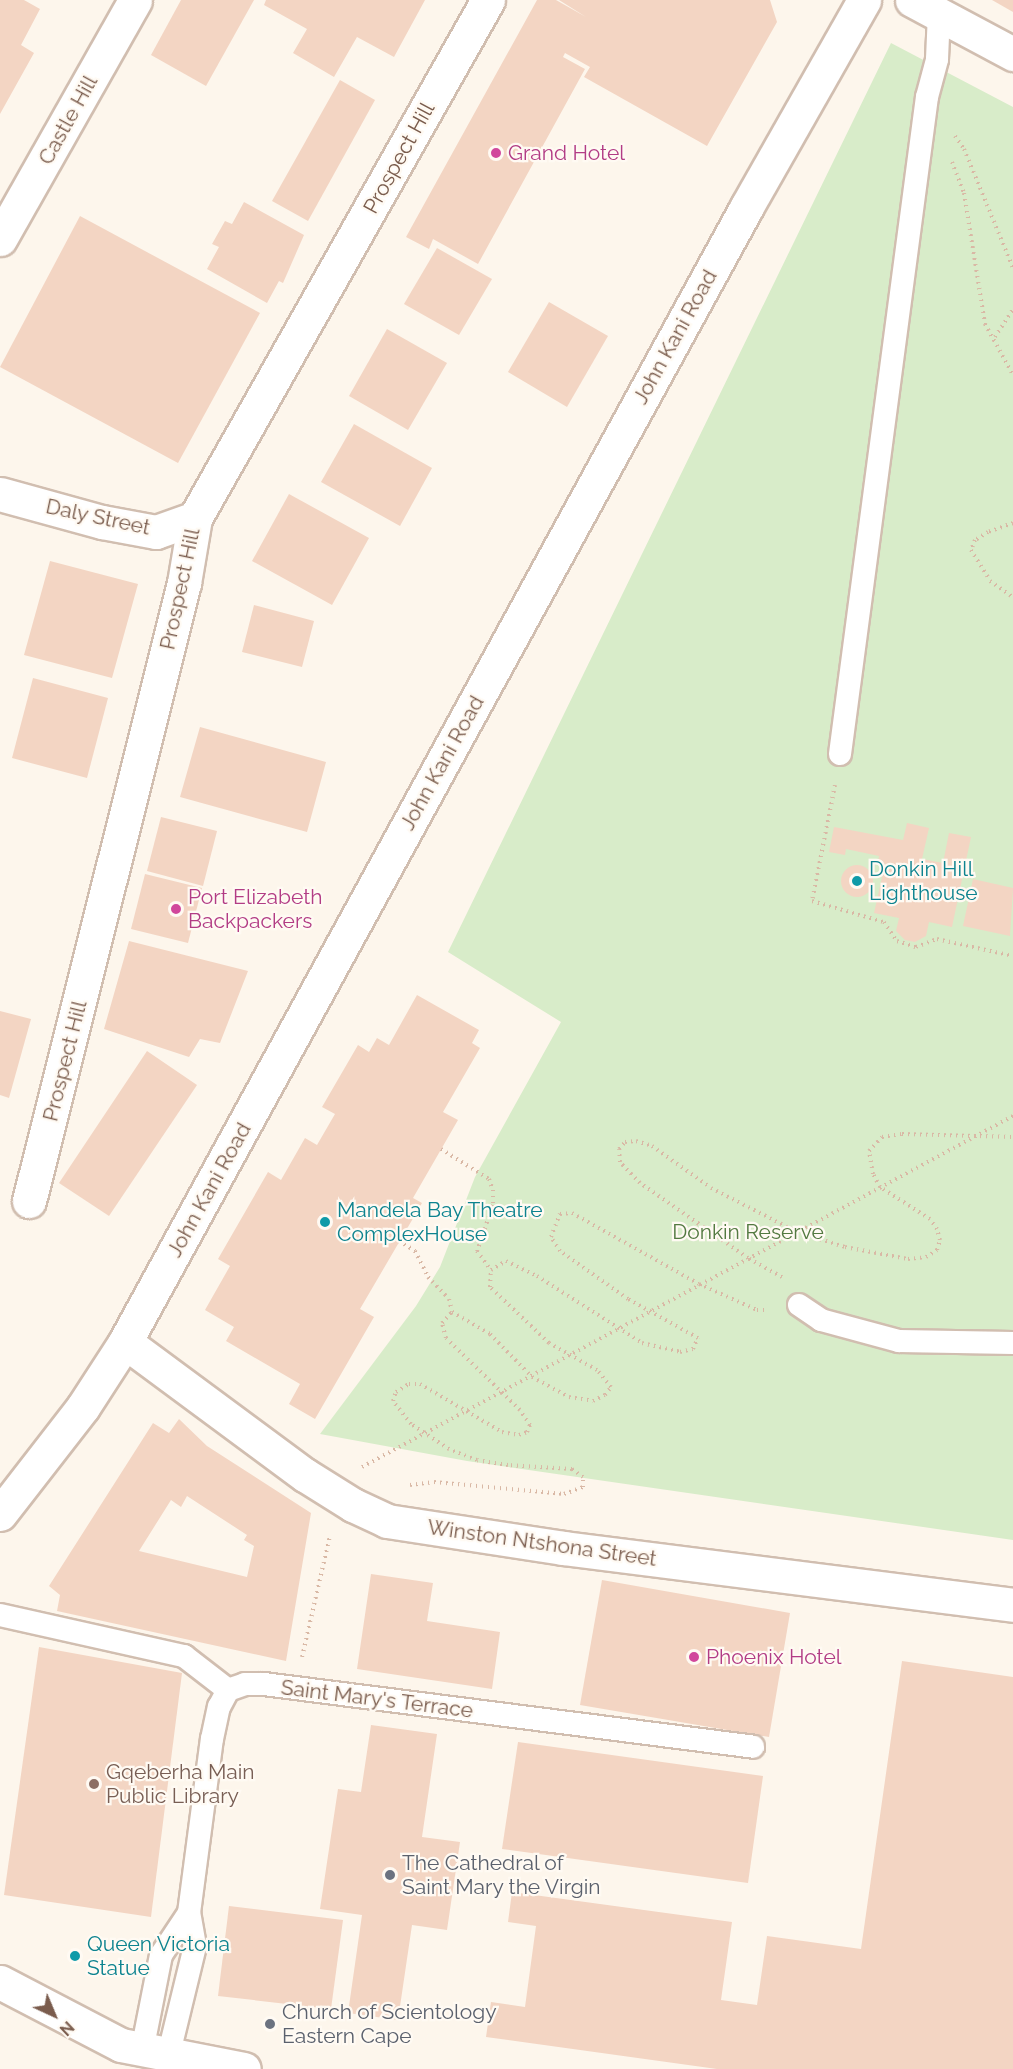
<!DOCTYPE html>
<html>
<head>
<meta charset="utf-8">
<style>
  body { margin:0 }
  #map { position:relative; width:1013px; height:2069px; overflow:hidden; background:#fdf6ec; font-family:Raleway,sans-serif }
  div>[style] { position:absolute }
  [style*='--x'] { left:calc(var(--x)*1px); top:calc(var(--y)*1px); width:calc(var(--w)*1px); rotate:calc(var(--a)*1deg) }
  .green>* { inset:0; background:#d8ecc9 }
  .building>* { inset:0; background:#f3d5c3 }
  .round { border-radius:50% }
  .path>* { height:4px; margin-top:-2px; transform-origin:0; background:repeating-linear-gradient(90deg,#d9b8a5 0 1.5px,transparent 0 6px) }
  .roads { filter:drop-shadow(2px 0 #d1beb0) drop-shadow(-2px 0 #d1beb0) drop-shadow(0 2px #d1beb0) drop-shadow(0 -2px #d1beb0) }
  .service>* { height:22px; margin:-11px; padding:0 11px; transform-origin:11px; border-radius:11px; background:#fff }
  .minor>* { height:33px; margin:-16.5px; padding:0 16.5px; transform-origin:16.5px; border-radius:16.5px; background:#fff }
  .tertiary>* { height:33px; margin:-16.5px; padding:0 16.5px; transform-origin:16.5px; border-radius:16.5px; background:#fff }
  .dots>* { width:16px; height:16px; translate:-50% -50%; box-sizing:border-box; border:3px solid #fffaf3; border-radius:50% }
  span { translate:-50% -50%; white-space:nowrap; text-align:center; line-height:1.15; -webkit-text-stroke:4.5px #fffaf3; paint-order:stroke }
  .street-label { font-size:21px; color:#7a5c4d }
  .hotel-label { font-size:21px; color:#b23c85 }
  .left { translate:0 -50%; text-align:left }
  .culture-label { font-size:21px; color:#0d838f }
  .park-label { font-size:21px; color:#537a41 }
  .education-label { font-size:21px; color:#785e54 }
  .worship-label { font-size:21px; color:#5b616d }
  .north { position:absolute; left:24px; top:1985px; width:60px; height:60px; -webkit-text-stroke:4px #fffaf3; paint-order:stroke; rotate:136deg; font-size:16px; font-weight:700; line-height:24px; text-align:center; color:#7a5c4d }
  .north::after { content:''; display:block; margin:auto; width:21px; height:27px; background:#7a5c4d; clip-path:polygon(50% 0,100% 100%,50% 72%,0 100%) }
</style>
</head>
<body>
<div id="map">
  <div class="green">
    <i style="clip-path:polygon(891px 43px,1013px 107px,1013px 1540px,467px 1461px,320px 1434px,416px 1306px,440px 1267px,475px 1177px,561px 1022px,448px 952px)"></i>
  </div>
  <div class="building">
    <i style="clip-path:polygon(0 0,24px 0,40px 9px,21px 45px,34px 53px,0 114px)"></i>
    <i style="clip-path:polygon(181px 0,254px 0,206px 86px,151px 55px)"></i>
    <i style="clip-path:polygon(266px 0,425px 0,394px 57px,357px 37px,334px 77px,293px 53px,307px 29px,264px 5px)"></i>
    <i style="clip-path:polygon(537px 0,556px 0,586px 17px,559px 0,770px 0,777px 22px,707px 146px,584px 77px,590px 67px,565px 53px,563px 57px,585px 69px,478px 264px,433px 239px,429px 249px,406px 237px)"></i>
    <i style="clip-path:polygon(992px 0,1013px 0,1013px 12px)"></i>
    <i style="clip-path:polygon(340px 80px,375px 100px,308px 221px,272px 201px)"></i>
    <i style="clip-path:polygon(244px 202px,304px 235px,283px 283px,279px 281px,267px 303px,207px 269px,219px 247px,212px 244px,225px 221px,232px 224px)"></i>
    <i style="clip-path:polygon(80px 216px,260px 313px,178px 463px,0 367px)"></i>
    <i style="clip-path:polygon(437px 248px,492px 279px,459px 335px,404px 304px)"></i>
    <i style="clip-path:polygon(549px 302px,608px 336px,567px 407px,508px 372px)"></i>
    <i style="clip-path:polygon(387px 329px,447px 363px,408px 430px,349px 396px)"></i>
    <i style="clip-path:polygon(354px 424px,432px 468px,400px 526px,321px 482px)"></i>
    <i style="clip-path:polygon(289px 494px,369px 538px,332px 605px,252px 561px)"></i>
    <i style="clip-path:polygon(50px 561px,138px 584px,112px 678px,24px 655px)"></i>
    <i style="clip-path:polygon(254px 605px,314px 621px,302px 667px,242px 652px)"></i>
    <i style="clip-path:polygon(33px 678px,108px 698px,87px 778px,12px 758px)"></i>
    <i style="clip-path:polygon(200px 727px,326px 762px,307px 832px,180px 797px)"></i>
    <i style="clip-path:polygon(161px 817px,217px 831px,203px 886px,147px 871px)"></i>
    <i style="clip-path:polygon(907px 823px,929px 828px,922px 859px,943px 863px,949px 833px,971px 837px,952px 927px,929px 922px,926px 936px,915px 942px,905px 940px,896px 931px,899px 918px,874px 913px,885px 864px,878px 862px,879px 856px,846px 849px,845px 855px,829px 852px,834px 827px,903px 840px)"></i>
    <i class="round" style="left:841px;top:865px;width:32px;height:32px"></i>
    <i style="clip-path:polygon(145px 874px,202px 888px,188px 943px,131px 929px)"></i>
    <i style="clip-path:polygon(973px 879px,1013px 888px,1010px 936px,963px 926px)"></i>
    <i style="clip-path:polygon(129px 941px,248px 971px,220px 1043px,200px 1039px,189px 1057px,104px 1029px)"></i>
    <i style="clip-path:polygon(417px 995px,479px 1030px,472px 1043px,480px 1048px,443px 1112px,458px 1120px,413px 1198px,422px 1203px,360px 1309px,374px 1317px,315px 1419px,289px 1404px,300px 1384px,226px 1341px,234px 1327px,205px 1310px,230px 1266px,218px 1259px,268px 1172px,281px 1180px,305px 1138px,317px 1145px,335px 1114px,322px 1107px,358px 1045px,369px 1052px,377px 1038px,389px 1045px)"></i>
    <i style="clip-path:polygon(0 1011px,31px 1019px,9px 1098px,0 1095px)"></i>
    <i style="clip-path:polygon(147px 1051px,197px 1085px,109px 1216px,59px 1183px)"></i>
    <i style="clip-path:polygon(evenodd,179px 1419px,207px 1446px,311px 1513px,286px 1661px,57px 1611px,60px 1595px,49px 1586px,153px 1423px,169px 1433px,179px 1419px,187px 1496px,247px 1535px,244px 1540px,254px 1546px,247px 1577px,139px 1551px,171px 1500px,181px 1507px,187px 1496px)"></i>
    <i style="clip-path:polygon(371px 1574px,433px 1583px,427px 1621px,500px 1632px,492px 1689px,357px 1669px)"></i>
    <i style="clip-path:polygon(602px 1580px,790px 1613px,769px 1737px,580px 1705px)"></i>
    <i style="clip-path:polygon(39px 1647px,182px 1673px,151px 1917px,4px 1895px)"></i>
    <i style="clip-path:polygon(902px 1661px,1013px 1677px,1013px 2069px,717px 2069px,486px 2037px,491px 2002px,525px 2007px,536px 1926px,508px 1922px,512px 1892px,732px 1922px,721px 2000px,757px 2005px,767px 1936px,861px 1949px)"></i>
    <i style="clip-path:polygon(371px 1725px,437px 1734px,422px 1837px,460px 1842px,447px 1930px,412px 1925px,398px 2020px,348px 2013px,362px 1915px,320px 1909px,338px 1789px,361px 1792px)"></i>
    <i style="clip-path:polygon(518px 1742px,763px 1776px,748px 1883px,502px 1849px)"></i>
    <i style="clip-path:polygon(229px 1906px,343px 1920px,331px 2009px,218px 1996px)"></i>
  </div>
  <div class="path">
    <i style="--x:955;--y:136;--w:16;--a:55"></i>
    <i style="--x:964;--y:149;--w:129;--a:67.6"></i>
    <i style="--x:952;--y:162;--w:33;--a:69"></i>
    <i style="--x:964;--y:193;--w:133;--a:80.9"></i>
    <i style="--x:985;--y:324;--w:58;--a:61.2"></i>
    <i style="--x:995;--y:337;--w:33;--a:-57"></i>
    <i style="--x:1013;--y:523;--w:27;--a:160"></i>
    <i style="--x:988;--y:532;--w:15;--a:148"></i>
    <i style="--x:975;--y:540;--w:11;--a:112"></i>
    <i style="--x:971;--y:550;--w:36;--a:58"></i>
    <i style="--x:990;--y:581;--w:28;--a:35"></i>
    <i style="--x:835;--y:785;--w:118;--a:101.2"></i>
    <i style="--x:812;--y:901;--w:75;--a:16.3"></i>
    <i style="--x:884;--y:922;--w:23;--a:56"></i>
    <i style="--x:897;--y:941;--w:20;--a:18"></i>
    <i style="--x:916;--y:947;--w:22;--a:-21"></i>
    <i style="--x:937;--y:939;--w:78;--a:12.6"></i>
    <i style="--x:441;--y:1149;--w:57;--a:32"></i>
    <i style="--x:489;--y:1179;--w:12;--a:70"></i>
    <i style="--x:493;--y:1190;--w:15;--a:90"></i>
    <i style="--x:493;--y:1205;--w:49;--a:109.2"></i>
    <i style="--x:477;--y:1251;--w:24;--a:54"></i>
    <i style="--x:399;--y:1241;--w:19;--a:32"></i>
    <i style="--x:415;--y:1251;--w:29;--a:63"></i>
    <i style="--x:428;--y:1277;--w:30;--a:46"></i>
    <i style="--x:449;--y:1299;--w:13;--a:77"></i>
    <i style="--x:782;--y:1277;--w:39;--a:-151"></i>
    <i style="--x:748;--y:1258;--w:131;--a:-145.2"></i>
    <i style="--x:640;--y:1183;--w:29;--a:-134"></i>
    <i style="--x:620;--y:1162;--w:13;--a:-94"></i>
    <i style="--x:619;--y:1149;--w:9;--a:-49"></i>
    <i style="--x:625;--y:1142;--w:11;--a:-5"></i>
    <i style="--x:636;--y:1141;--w:17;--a:17"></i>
    <i style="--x:652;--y:1146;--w:72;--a:35.4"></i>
    <i style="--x:711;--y:1188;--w:97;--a:27.1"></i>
    <i style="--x:797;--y:1232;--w:50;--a:17.4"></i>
    <i style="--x:845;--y:1247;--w:64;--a:10.8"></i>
    <i style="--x:908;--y:1259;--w:18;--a:-6"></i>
    <i style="--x:926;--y:1257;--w:13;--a:-32"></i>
    <i style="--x:937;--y:1250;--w:10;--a:-73"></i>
    <i style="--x:940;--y:1240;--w:11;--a:-105"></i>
    <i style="--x:937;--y:1229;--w:12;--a:-125"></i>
    <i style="--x:930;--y:1219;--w:59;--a:-147.4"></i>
    <i style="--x:880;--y:1187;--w:15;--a:-118"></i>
    <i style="--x:873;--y:1174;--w:23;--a:-100"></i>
    <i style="--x:869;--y:1151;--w:19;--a:-47"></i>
    <i style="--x:882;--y:1137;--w:20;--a:-9"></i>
    <i style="--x:902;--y:1134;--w:111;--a:1.5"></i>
    <i style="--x:362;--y:1467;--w:740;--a:-28.33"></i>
    <i style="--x:410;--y:1485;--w:24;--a:-7"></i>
    <i style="--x:434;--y:1482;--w:131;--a:5.3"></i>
    <i style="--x:564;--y:1494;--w:20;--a:-20"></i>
    <i style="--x:583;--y:1487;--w:10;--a:-90"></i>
    <i style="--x:583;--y:1477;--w:14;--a:-144"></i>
    <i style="--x:572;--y:1469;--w:64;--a:-176.4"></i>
    <i style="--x:508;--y:1465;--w:31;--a:-171"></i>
    <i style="--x:477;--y:1460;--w:30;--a:-159"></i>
    <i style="--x:449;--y:1449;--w:45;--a:-146.7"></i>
    <i style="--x:411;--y:1424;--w:29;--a:-128"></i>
    <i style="--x:393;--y:1401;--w:9;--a:-72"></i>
    <i style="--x:396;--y:1392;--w:15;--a:-32"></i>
    <i style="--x:409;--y:1384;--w:11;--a:0"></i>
    <i style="--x:420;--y:1384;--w:95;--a:30.3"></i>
    <i style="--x:502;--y:1432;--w:17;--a:10"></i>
    <i style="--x:519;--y:1435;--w:9;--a:-21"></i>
    <i style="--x:527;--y:1432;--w:8;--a:-67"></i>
    <i style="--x:530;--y:1425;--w:18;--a:-124"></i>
    <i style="--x:520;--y:1410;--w:103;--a:-135.8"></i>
    <i style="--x:446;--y:1338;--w:16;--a:-105"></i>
    <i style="--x:442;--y:1323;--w:15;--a:-48"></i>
    <i style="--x:452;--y:1312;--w:44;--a:30.1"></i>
    <i style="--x:490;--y:1334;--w:60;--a:45.7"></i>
    <i style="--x:532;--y:1377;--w:42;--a:28.4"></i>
    <i style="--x:569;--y:1397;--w:24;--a:9"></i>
    <i style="--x:593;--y:1401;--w:13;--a:-27"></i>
    <i style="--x:605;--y:1395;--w:10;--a:-53"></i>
    <i style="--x:611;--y:1387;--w:22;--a:-129"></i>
    <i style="--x:597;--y:1370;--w:55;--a:-150.6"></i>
    <i style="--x:549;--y:1343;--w:81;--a:-136.5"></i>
    <i style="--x:490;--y:1287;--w:17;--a:-87"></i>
    <i style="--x:491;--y:1270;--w:17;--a:-31"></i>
    <i style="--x:506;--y:1261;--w:34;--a:26"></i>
    <i style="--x:537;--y:1276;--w:125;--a:32.5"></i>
    <i style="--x:642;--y:1343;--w:39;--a:13"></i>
    <i style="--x:680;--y:1352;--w:13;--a:-13"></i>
    <i style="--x:693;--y:1349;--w:12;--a:-66"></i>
    <i style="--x:698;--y:1338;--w:80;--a:-150.9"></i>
    <i style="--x:628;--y:1299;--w:83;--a:-144.8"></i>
    <i style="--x:560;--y:1251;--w:17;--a:-123"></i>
    <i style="--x:551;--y:1237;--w:25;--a:-69"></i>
    <i style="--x:560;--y:1214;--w:12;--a:-5"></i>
    <i style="--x:572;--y:1213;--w:145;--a:29.2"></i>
    <i style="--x:699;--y:1284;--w:64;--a:24.1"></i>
    <i style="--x:757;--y:1310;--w:11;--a:0"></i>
    <i style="--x:302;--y:1657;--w:124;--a:-77"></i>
  </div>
  <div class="roads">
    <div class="service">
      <i style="--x:840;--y:754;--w:663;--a:-82.46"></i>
      <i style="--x:927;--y:97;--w:39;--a:-75"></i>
      <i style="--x:937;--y:59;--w:45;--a:-87.5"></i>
      <i style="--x:799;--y:1305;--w:27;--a:34"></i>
      <i style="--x:821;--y:1320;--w:81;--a:15.1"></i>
      <i style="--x:899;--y:1341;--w:114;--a:1"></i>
      <i style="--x:0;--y:1615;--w:189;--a:12.6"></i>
      <i style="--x:184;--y:1656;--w:56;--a:37.7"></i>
      <i style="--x:142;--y:2051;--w:98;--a:-78.8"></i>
      <i style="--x:161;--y:1955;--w:50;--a:-56.3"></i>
      <i style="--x:168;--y:2057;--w:114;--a:-76.3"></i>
      <i style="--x:195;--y:1946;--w:34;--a:-100"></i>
      <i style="--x:189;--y:1913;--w:176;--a:-82.5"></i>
      <i style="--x:212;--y:1739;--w:33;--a:-78"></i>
      <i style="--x:219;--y:1707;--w:19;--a:-62"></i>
      <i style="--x:228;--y:1690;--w:18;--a:-19"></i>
      <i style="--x:245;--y:1684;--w:19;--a:0"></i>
      <i style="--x:264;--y:1684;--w:493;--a:7.3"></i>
    </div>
    <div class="minor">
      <i style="--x:912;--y:0;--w:115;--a:28.1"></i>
      <i style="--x:0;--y:239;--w:274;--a:-60.5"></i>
      <i style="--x:0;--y:494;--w:106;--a:15.4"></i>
      <i style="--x:102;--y:522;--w:55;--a:10.5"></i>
      <i style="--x:156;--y:532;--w:41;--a:-19.7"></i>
      <i style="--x:29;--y:1201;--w:637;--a:-75.92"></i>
      <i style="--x:184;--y:583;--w:66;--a:-80.4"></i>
      <i style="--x:195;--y:518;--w:595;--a:-60.51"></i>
      <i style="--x:125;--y:1342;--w:224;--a:36.5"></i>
      <i style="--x:305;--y:1475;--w:57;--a:32"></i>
      <i style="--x:353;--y:1505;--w:38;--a:25"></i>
      <i style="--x:387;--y:1521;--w:178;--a:8.7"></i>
      <i style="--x:563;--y:1548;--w:454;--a:7.2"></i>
      <i style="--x:0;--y:1982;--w:136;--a:27.5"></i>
      <i style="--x:121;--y:2045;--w:125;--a:11"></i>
    </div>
    <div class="tertiary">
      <i style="--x:0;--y:1514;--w:135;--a:-52.2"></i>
      <i style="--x:83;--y:1407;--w:77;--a:-57.1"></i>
      <i style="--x:125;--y:1342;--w:1293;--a:-61.29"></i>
      <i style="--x:746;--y:208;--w:239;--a:-60.4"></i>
    </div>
  </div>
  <div class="dots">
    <i style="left:496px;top:153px;background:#d1479c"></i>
    <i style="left:857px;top:881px;background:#0f9aa8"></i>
    <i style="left:176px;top:909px;background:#d1479c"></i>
    <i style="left:325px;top:1222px;background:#0f9aa8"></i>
    <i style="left:694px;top:1657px;background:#d1479c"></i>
    <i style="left:94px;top:1784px;background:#8d6e63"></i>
    <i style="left:390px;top:1875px;background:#6b7280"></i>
    <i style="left:75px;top:1956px;background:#0f9aa8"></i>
    <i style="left:270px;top:2024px;background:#6b7280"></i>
  </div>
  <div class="street-label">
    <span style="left:68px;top:120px;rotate:-61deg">Castle Hill</span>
    <span style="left:399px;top:158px;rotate:-61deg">Prospect Hill</span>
    <span style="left:675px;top:337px;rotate:-61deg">John Kani Road</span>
    <span style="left:98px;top:517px;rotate:12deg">Daly Street</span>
    <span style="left:180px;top:589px;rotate:-78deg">Prospect Hill</span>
    <span style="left:442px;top:763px;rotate:-61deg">John Kani Road</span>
    <span style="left:65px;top:1061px;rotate:-76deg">Prospect Hill</span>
    <span style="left:209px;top:1190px;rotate:-61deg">John Kani Road</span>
    <span style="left:542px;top:1543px;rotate:8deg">Winston Ntshona Street</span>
    <span style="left:377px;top:1699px;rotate:7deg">Saint Mary's Terrace</span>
  </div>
  <div class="hotel-label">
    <span class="left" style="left:508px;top:153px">Grand Hotel</span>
    <span class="left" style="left:188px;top:909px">Port Elizabeth<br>Backpackers</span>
    <span class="left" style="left:706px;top:1657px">Phoenix Hotel</span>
  </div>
  <div class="culture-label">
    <span class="left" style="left:869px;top:881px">Donkin Hill<br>Lighthouse</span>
    <span class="left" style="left:337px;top:1222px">Mandela Bay Theatre<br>ComplexHouse</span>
    <span class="left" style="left:87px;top:1956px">Queen Victoria<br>Statue</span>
  </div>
  <div class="park-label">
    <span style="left:748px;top:1232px">Donkin Reserve</span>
  </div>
  <div class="education-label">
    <span class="left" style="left:106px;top:1784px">Gqeberha Main<br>Public Library</span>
  </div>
  <div class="worship-label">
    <span class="left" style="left:402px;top:1875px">The Cathedral of<br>Saint Mary the Virgin</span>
    <span class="left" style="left:282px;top:2024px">Church of Scientology<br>Eastern Cape</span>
  </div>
  <div class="north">N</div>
</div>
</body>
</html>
